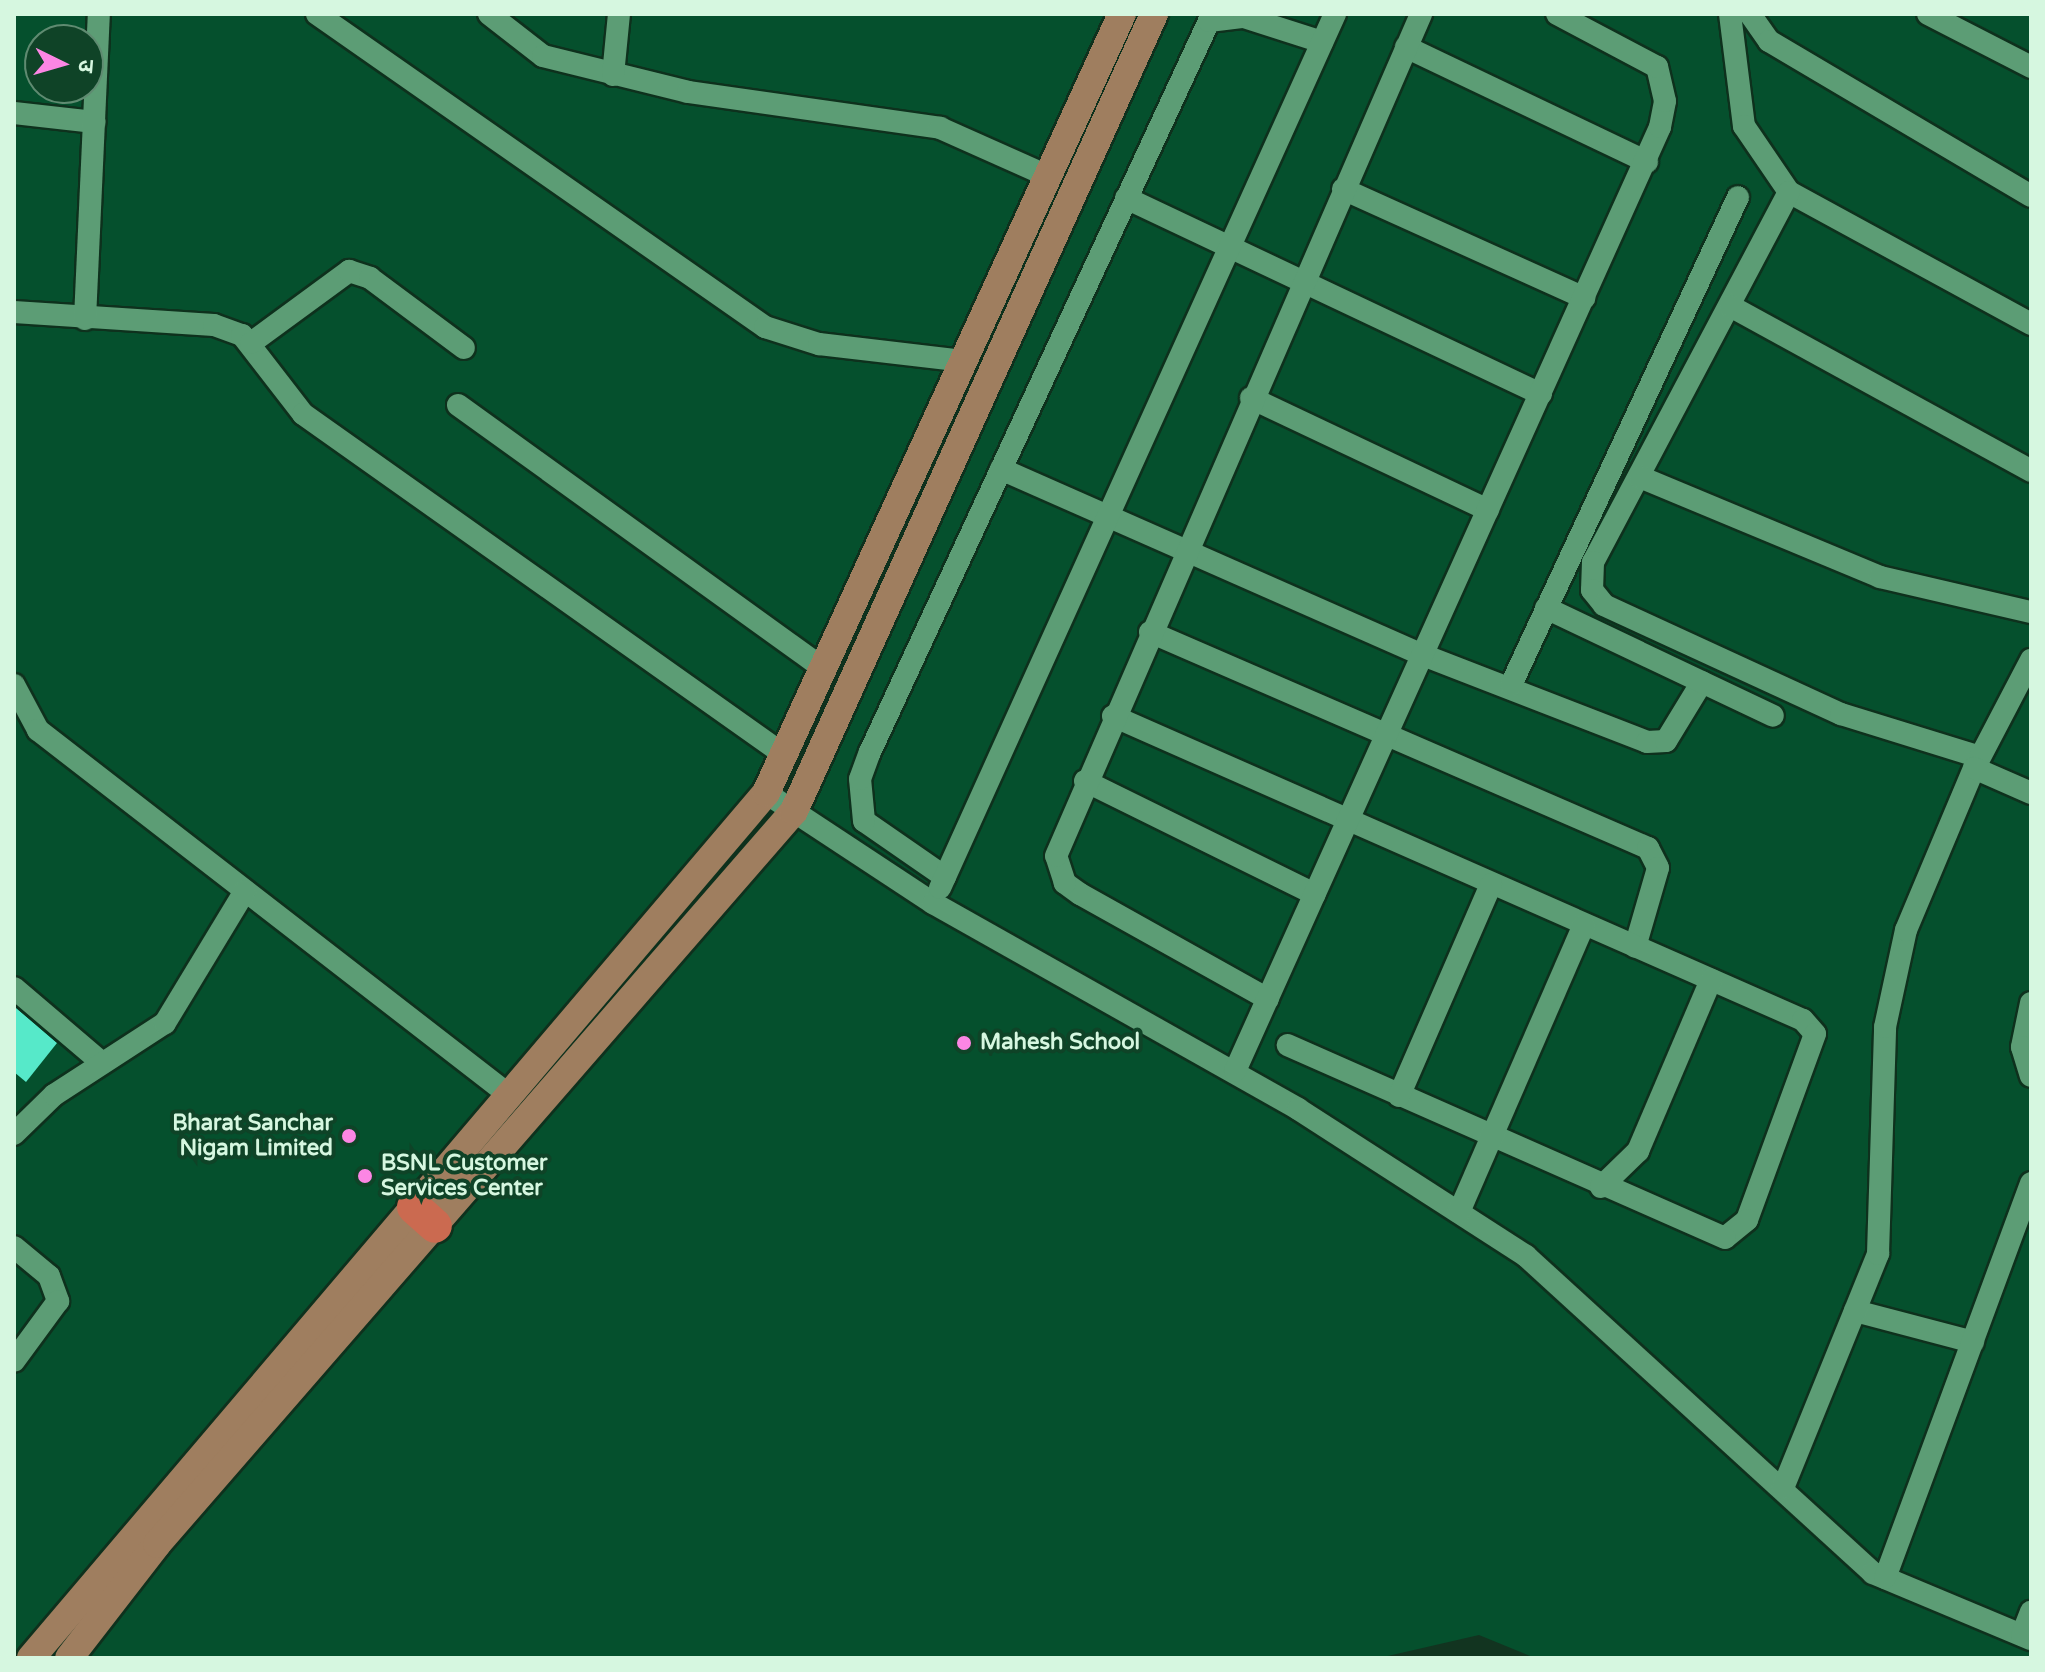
<!DOCTYPE html>
<html>
<head>
<meta charset="utf-8">
<style>
  body { margin:0 }
  #map { position:relative; width:2045px; height:1672px; overflow:hidden; background:#05502d; font-family:"Varela Round","Noto Sans Devanagari",sans-serif }
  div>[style] { position:absolute }
  [style*='--x'] { left:calc(var(--x)*1px); top:calc(var(--y)*1px); width:calc(var(--w)*1px); rotate:calc(var(--a)*1deg) }
  .water>* { inset:0; background:#123420 }
  .building>* { inset:0; background:#56e9c9 }
  .roads { filter:drop-shadow(2px 0 #0e311d) drop-shadow(-2px 0 #0e311d) drop-shadow(0 2px #0e311d) drop-shadow(0 -2px #0e311d) }
  .minor>* { height:22px; margin:-11px; padding:0 11px; transform-origin:11px; border-radius:11px; background:#5c9d75 }
  .major>* { height:28px; margin:-14px; padding:0 14px; transform-origin:14px; border-radius:14px; background:#9f7e5f }
  .highway>* { height:34px; margin:-17px; padding:0 17px; transform-origin:17px; border-radius:17px; background:#cb6a50 }
  .dots>* { width:22px; height:22px; translate:-50% -50%; box-sizing:border-box; border:4px solid #0f4327; border-radius:50% }
  span { translate:-50% -50%; white-space:nowrap; text-align:center; line-height:1.15; -webkit-text-stroke:8px #0f4327; paint-order:stroke }
  .poi-label { font-size:22px; color:#d6f7e0; font-weight:700 }
  .left { translate:0 -50%; text-align:left }
  .right { translate:-100% -50%; text-align:right }
  .frame { position:absolute; inset:0; border:16px solid #d6f7e0; pointer-events:none }
  .north { position:absolute; left:24px; top:24px; width:80px; height:80px; box-sizing:border-box; background:#0f4327; border:2px solid #5f8b71; border-radius:50%; rotate:95deg; font-size:22px; font-weight:700; line-height:32px; text-align:center; color:#d6f7e0 }
  .north::after { content:''; display:block; margin:auto; width:28px; height:36px; background:#fc86e4; clip-path:polygon(50% 0,100% 100%,50% 72%,0 100%) }
</style>
</head>
<body>
<div id="map">
  <div class="water">
    <i style="clip-path:polygon(1479px 1635px,1535px 1658px,1379px 1658px)"></i>
  </div>
  <div class="building">
    <i style="clip-path:polygon(14px 1006px,57px 1043px,26px 1082px,14px 1072px)"></i>
  </div>
  <div class="roads">
    <div class="minor">
      <i style="--x:317;--y:14;--w:547;--a:34.94"></i>
      <i style="--x:765;--y:327;--w:57;--a:17.5"></i>
      <i style="--x:819;--y:344;--w:145;--a:6.7"></i>
      <i style="--x:489;--y:14;--w:68;--a:37.9"></i>
      <i style="--x:543;--y:56;--w:149;--a:13.9"></i>
      <i style="--x:688;--y:92;--w:255;--a:8.1"></i>
      <i style="--x:940;--y:128;--w:118;--a:24"></i>
      <i style="--x:1730;--y:14;--w:113;--a:82.9"></i>
      <i style="--x:1744;--y:126;--w:80;--a:55.7"></i>
      <i style="--x:1789;--y:192;--w:276;--a:28.6"></i>
      <i style="--x:1750;--y:14;--w:33;--a:55"></i>
      <i style="--x:1769;--y:41;--w:304;--a:30.6"></i>
      <i style="--x:1928;--y:14;--w:116;--a:27.2"></i>
      <i style="--x:1406;--y:47;--w:267;--a:25.5"></i>
      <i style="--x:613;--y:75;--w:61;--a:-84.4"></i>
      <i style="--x:14;--y:113;--w:81;--a:6.4"></i>
      <i style="--x:1343;--y:189;--w:265;--a:24.3"></i>
      <i style="--x:1789;--y:192;--w:419;--a:117.9"></i>
      <i style="--x:1593;--y:562;--w:28;--a:92"></i>
      <i style="--x:1592;--y:590;--w:19;--a:51"></i>
      <i style="--x:1604;--y:605;--w:261;--a:24.7"></i>
      <i style="--x:1841;--y:714;--w:145;--a:17.2"></i>
      <i style="--x:1126;--y:198;--w:459;--a:25.3"></i>
      <i style="--x:1730;--y:306;--w:343;--a:28.7"></i>
      <i style="--x:14;--y:312;--w:200;--a:3.7"></i>
      <i style="--x:214;--y:325;--w:30;--a:20"></i>
      <i style="--x:242;--y:335;--w:100;--a:52.3"></i>
      <i style="--x:303;--y:414;--w:588;--a:35.31"></i>
      <i style="--x:85;--y:319;--w:305;--a:-87.4"></i>
      <i style="--x:251;--y:343;--w:122;--a:-36.3"></i>
      <i style="--x:349;--y:271;--w:22;--a:18"></i>
      <i style="--x:370;--y:278;--w:117;--a:36.7"></i>
      <i style="--x:1251;--y:398;--w:262;--a:25.3"></i>
      <i style="--x:458;--y:405;--w:450;--a:35.8"></i>
      <i style="--x:1001;--y:469;--w:461;--a:23.8"></i>
      <i style="--x:1423;--y:655;--w:240;--a:21.2"></i>
      <i style="--x:1647;--y:742;--w:19;--a:-3"></i>
      <i style="--x:1666;--y:741;--w:69;--a:-58.6"></i>
      <i style="--x:1640;--y:477;--w:260;--a:22.6"></i>
      <i style="--x:1880;--y:577;--w:155;--a:13.1"></i>
      <i style="--x:1546;--y:608;--w:251;--a:25.4"></i>
      <i style="--x:1150;--y:632;--w:543;--a:23.45"></i>
      <i style="--x:1648;--y:848;--w:22;--a:63"></i>
      <i style="--x:1658;--y:868;--w:82;--a:106.2"></i>
      <i style="--x:14;--y:685;--w:51;--a:61.9"></i>
      <i style="--x:38;--y:730;--w:596;--a:37.77"></i>
      <i style="--x:1511;--y:685;--w:538;--a:-65.05"></i>
      <i style="--x:1113;--y:716;--w:754;--a:23.78"></i>
      <i style="--x:1803;--y:1020;--w:18;--a:49"></i>
      <i style="--x:1815;--y:1034;--w:198;--a:110.1"></i>
      <i style="--x:1747;--y:1220;--w:28;--a:141"></i>
      <i style="--x:1725;--y:1238;--w:478;--a:-156.2"></i>
      <i style="--x:1975;--y:767;--w:121;--a:-62.4"></i>
      <i style="--x:1085;--y:781;--w:256;--a:26.2"></i>
      <i style="--x:766;--y:793;--w:200;--a:33.4"></i>
      <i style="--x:933;--y:903;--w:419;--a:29.4"></i>
      <i style="--x:1298;--y:1109;--w:271;--a:32.8"></i>
      <i style="--x:1526;--y:1256;--w:470;--a:42.4"></i>
      <i style="--x:1873;--y:1573;--w:171;--a:22.7"></i>
      <i style="--x:945;--y:877;--w:98;--a:-145.3"></i>
      <i style="--x:864;--y:821;--w:42;--a:-95.4"></i>
      <i style="--x:860;--y:779;--w:29;--a:-70"></i>
      <i style="--x:870;--y:752;--w:806;--a:-65.12"></i>
      <i style="--x:1209;--y:21;--w:35;--a:-7"></i>
      <i style="--x:1244;--y:17;--w:82;--a:17.8"></i>
      <i style="--x:940;--y:888;--w:959;--a:-65.68"></i>
      <i style="--x:14;--y:988;--w:114;--a:40.4"></i>
      <i style="--x:1268;--y:999;--w:215;--a:-150.8"></i>
      <i style="--x:1080;--y:894;--w:19;--a:-144"></i>
      <i style="--x:1065;--y:883;--w:28;--a:-108"></i>
      <i style="--x:1056;--y:856;--w:918;--a:-66.56"></i>
      <i style="--x:2031;--y:1003;--w:45;--a:101.6"></i>
      <i style="--x:2022;--y:1047;--w:30;--a:73"></i>
      <i style="--x:1235;--y:1071;--w:1035;--a:-65.76"></i>
      <i style="--x:1660;--y:127;--w:26;--a:-79"></i>
      <i style="--x:1665;--y:101;--w:35;--a:-103"></i>
      <i style="--x:1657;--y:67;--w:113;--a:-152.1"></i>
      <i style="--x:1399;--y:1096;--w:231;--a:-66.5"></i>
      <i style="--x:14;--y:1134;--w:56;--a:-44.3"></i>
      <i style="--x:54;--y:1095;--w:132;--a:-33"></i>
      <i style="--x:165;--y:1023;--w:154;--a:-58.8"></i>
      <i style="--x:1601;--y:1187;--w:52;--a:-44.2"></i>
      <i style="--x:1638;--y:1151;--w:186;--a:-66.9"></i>
      <i style="--x:1459;--y:1212;--w:313;--a:-66.5"></i>
      <i style="--x:14;--y:1247;--w:45;--a:39.6"></i>
      <i style="--x:49;--y:1276;--w:27;--a:70"></i>
      <i style="--x:58;--y:1301;--w:74;--a:126.3"></i>
      <i style="--x:1855;--y:1311;--w:122;--a:14.7"></i>
      <i style="--x:1783;--y:1488;--w:253;--a:-67.9"></i>
      <i style="--x:1878;--y:1254;--w:227;--a:-88.2"></i>
      <i style="--x:1885;--y:1027;--w:99;--a:-77.8"></i>
      <i style="--x:1906;--y:930;--w:176;--a:-67.2"></i>
      <i style="--x:1974;--y:768;--w:62;--a:23.7"></i>
      <i style="--x:1885;--y:1578;--w:421;--a:-69.7"></i>
      <i style="--x:2022;--y:1635;--w:25;--a:-69"></i>
    </div>
    <div class="major">
      <i style="--x:31;--y:1658;--w:1135;--a:-49.65"></i>
      <i style="--x:766;--y:793;--w:856;--a:-65.44"></i>
      <i style="--x:69;--y:1658;--w:144;--a:-52.3"></i>
      <i style="--x:157;--y:1544;--w:971;--a:-49.01"></i>
      <i style="--x:794;--y:811;--w:875;--a:-65.69"></i>
    </div>
    <div class="highway">
      <i style="--x:414;--y:1207;--w:28;--a:42"></i>
    </div>
  </div>
  <div class="dots">
    <i style="left:964px;top:1043px;background:#fc86e4"></i>
    <i style="left:349px;top:1136px;background:#fc86e4"></i>
    <i style="left:365px;top:1176px;background:#fc86e4"></i>
  </div>
  <div class="poi-label">
    <span class="left" style="left:980px;top:1043px">Mahesh School</span>
    <span class="right" style="left:333px;top:1136px">Bharat Sanchar<br>Nigam Limited</span>
    <span class="left" style="left:381px;top:1176px">BSNL Customer<br>Services Center</span>
  </div>
  <div class="frame"></div>
  <div class="north">उ</div>
</div>
</body>
</html>
